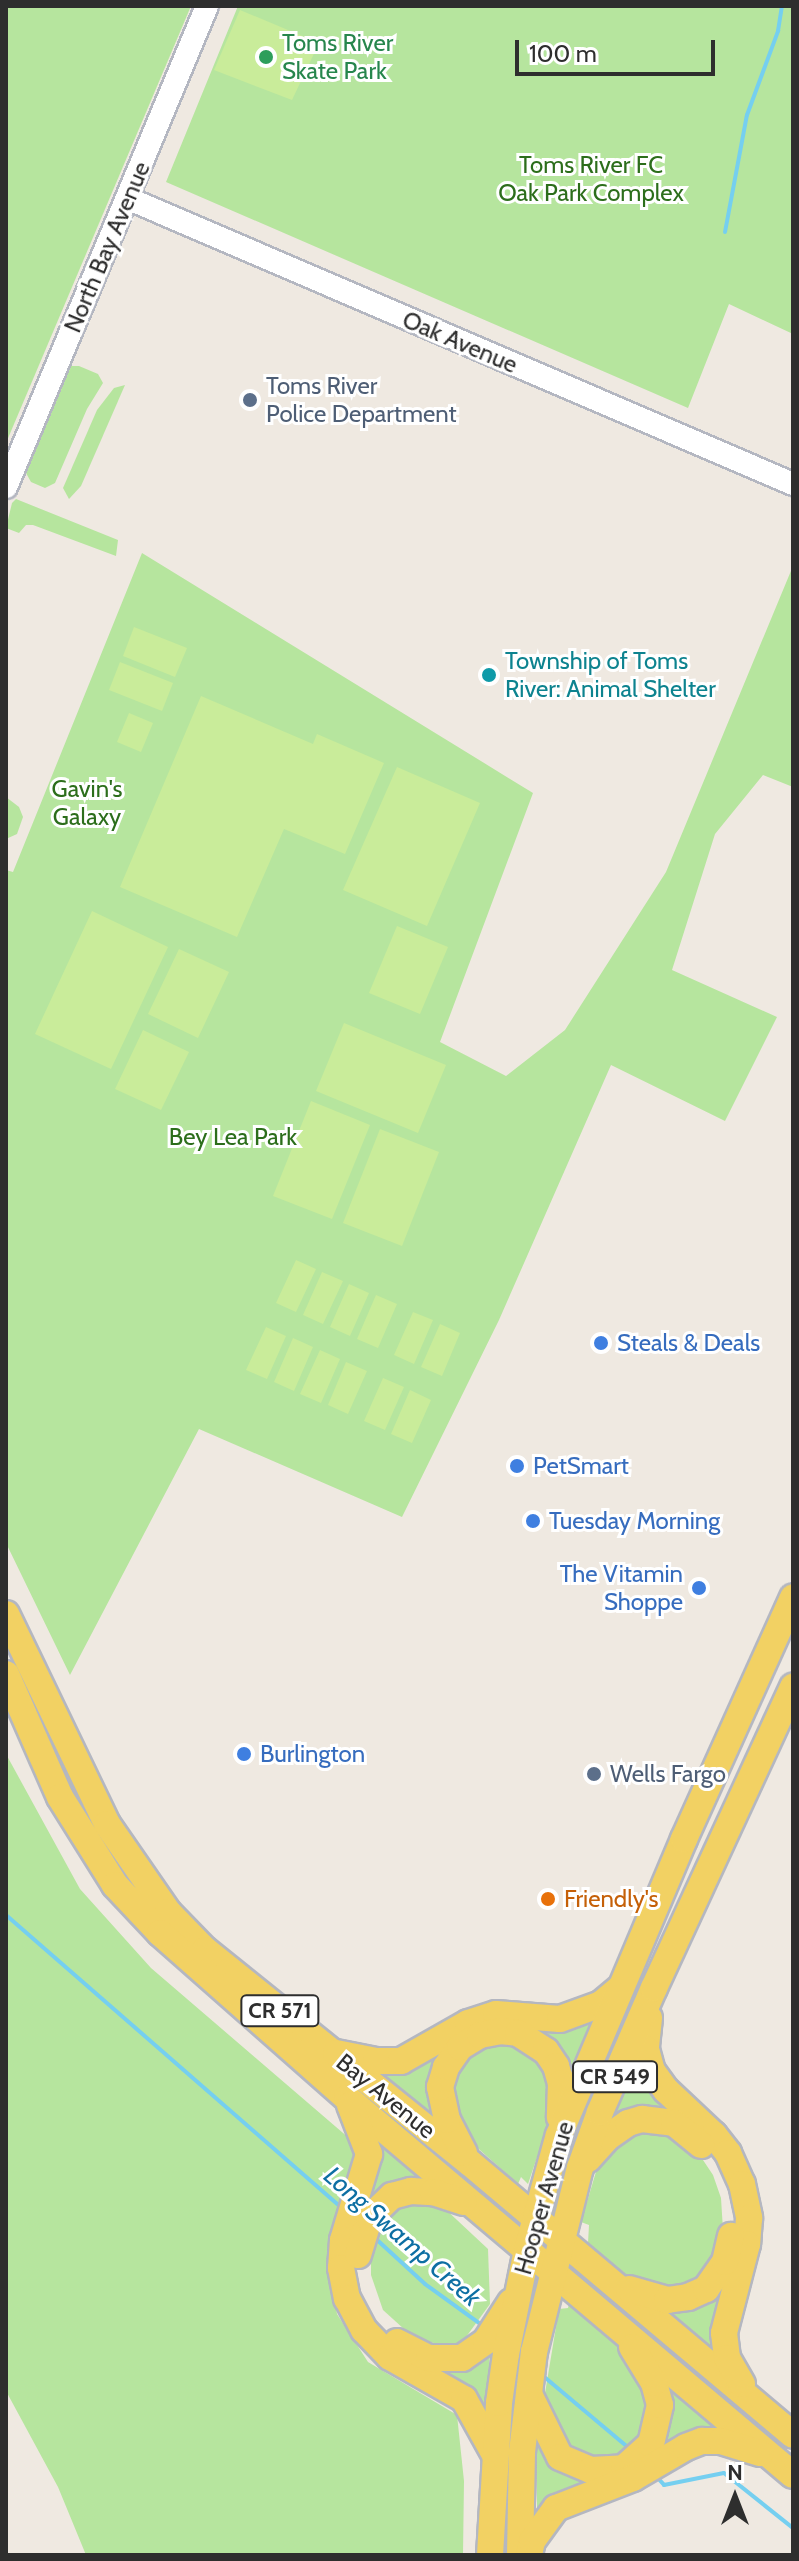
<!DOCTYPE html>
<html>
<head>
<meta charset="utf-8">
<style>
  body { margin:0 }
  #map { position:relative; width:799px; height:2561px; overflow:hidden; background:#efe9e1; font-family:Cabin,sans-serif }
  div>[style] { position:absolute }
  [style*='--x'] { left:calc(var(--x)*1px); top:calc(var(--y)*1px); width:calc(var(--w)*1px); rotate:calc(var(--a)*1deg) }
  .green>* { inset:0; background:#b6e59e }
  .pitch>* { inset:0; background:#c9ec9a }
  .stream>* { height:4px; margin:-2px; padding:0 2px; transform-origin:2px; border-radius:2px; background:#75cff0 }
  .roads { filter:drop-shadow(2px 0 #b4b7c1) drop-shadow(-2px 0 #b4b7c1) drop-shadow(0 2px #b4b7c1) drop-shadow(0 -2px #b4b7c1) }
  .secondary>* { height:22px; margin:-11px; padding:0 11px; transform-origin:11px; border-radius:11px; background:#fff }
  .primary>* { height:26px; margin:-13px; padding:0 13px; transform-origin:13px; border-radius:13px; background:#f2d163 }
  .dots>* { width:22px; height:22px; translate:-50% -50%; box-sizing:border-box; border:4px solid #fff; border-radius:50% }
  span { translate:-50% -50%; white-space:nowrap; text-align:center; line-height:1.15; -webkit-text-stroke:6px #fff; paint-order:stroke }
  .shield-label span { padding:2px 6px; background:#fff; border:2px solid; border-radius:6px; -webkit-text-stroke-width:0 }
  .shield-label { font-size:22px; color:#2e2e2e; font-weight:700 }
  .leisure-label { font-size:24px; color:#27864d }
  .left { translate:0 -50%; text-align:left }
  .park-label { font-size:24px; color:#2c6e1b }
  .street-label { font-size:24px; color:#2e2e2e }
  .service-label { font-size:24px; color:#4e5e75 }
  .culture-label { font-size:24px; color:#0d838f }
  .shop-label { font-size:24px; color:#366cbe }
  .right { translate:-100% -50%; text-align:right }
  .food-label { font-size:24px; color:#c56008 }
  .water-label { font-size:26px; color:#0d6fa3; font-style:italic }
  .frame { position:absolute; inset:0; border:8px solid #2e2e2e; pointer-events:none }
  .north { position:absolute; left:695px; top:2457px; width:80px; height:80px; -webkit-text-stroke:6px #fff; paint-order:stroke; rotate:0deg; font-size:22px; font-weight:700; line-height:32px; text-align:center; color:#2e2e2e }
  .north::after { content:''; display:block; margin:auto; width:28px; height:36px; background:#2e2e2e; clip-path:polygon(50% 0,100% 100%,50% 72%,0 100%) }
  .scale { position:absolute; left:515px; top:40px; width:200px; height:36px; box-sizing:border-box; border:4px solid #2e2e2e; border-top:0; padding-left:10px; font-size:24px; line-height:28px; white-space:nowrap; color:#2e2e2e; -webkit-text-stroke:6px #fff; paint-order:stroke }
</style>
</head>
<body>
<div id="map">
  <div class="green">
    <i style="clip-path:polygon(6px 6px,191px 6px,6px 443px)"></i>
    <i style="clip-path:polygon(238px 6px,793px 6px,793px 334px,729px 304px,688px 408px,166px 182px)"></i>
    <i style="clip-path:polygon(71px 366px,79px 366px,98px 374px,103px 383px,87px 409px,55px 483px,45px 488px,31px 482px,26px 473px)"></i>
    <i style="clip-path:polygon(125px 385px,81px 486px,69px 499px,63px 488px,97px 410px,114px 388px)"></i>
    <i style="clip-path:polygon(16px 499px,118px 540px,116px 556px,33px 525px,26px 525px,19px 533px,6px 528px,12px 503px)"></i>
    <i style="clip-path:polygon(142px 553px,533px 793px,440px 1042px,506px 1076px,565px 1030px,666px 872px,793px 566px,793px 787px,763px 775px,715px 834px,672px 970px,777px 1017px,725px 1121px,611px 1065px,499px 1320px,402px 1517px,199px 1429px,70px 1675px,6px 1543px,6px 870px,13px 872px)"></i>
    <i style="clip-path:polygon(6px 797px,19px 807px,23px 817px,17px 834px,6px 839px)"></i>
    <i style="clip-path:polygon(6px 1754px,80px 1889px,151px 1968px,357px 2145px,328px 2254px,337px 2314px,368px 2362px,457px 2415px,464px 2481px,463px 2555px,86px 2555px,58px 2487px,6px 2391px)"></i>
    <i style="clip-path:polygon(522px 2023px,590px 2023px,568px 2082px)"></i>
    <i style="clip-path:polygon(288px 2029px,511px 2208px,507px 2219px,504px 2218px)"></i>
    <i style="clip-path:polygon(454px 2039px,431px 2112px,367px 2066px)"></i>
    <i style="clip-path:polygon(520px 2042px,543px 2057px,554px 2107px,528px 2184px,521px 2177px,518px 2184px,463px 2135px,447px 2085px,471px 2047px)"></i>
    <i style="clip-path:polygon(638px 2048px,686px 2118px,615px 2116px)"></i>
    <i style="clip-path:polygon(655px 2126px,697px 2151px,713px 2175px,721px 2198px,723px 2230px,715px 2265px,683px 2290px,635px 2283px,588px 2243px,589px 2225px,581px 2222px,601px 2155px,614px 2139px)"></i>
    <i style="clip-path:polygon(381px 2143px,434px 2184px,363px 2213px,379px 2144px)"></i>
    <i style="clip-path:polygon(411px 2200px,442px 2206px,488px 2249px,490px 2304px,458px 2348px,415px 2339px,383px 2310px,371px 2275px,371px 2245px,384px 2217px)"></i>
    <i style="clip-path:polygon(729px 2267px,716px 2348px,712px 2349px,654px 2305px)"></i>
    <i style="clip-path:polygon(569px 2304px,626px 2352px,650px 2391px,644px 2437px,613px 2460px,574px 2457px,543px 2405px,559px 2309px,568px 2308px)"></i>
    <i style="clip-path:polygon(490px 2355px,485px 2417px,418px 2361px,488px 2354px)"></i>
    <i style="clip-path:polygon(667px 2390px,669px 2390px,729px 2434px,650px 2453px)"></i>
    <i style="clip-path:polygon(536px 2435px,598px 2477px,539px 2509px,537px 2508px)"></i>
  </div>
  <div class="pitch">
    <i style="clip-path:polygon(240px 10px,319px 43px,292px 100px,214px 70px)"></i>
    <i style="clip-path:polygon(134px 627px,187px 648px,175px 677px,123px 656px)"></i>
    <i style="clip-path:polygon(120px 662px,173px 683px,162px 711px,109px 690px)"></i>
    <i style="clip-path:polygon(201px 696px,313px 744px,317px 734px,384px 763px,345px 854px,284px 829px,237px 937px,120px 887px)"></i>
    <i style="clip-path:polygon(129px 713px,153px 723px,141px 752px,117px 742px)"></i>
    <i style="clip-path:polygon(397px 767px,480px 803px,427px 926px,343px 890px)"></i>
    <i style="clip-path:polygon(92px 911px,168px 947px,111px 1069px,35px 1034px)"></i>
    <i style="clip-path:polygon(397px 926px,448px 947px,420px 1014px,369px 993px)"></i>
    <i style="clip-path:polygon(179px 949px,229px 972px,198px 1038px,148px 1014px)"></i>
    <i style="clip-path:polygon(344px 1023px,446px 1065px,418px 1133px,316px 1091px)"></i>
    <i style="clip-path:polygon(143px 1030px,189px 1052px,161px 1110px,115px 1089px)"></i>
    <i style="clip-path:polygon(311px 1101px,370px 1125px,332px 1219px,273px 1196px)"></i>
    <i style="clip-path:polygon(380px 1129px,439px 1152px,402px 1246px,343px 1223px)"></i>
    <i style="clip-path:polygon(296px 1260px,316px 1269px,296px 1312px,276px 1303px)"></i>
    <i style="clip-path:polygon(322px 1272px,343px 1281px,323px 1324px,303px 1315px)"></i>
    <i style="clip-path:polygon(349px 1284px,369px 1293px,350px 1336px,330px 1327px)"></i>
    <i style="clip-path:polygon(376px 1295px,397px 1304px,378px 1348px,357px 1339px)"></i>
    <i style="clip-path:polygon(413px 1312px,433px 1320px,414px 1364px,394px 1355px)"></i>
    <i style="clip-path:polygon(440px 1324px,460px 1333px,442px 1376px,421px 1367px)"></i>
    <i style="clip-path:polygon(266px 1327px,286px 1336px,267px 1379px,246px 1370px)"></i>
    <i style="clip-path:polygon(293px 1338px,313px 1347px,294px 1391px,274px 1382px)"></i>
    <i style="clip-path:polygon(320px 1350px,340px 1359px,321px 1403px,300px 1394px)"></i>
    <i style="clip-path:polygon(346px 1362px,367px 1371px,348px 1414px,328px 1405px)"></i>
    <i style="clip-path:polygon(383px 1378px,404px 1387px,385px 1430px,364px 1421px)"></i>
    <i style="clip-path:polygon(410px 1390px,431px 1400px,412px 1443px,391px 1434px)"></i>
  </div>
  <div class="stream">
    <i style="--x:725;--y:232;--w:119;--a:-79.4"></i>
    <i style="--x:747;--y:115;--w:90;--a:-69.7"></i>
    <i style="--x:778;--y:31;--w:25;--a:-81"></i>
    <i style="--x:6;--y:1915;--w:446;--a:41.1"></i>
    <i style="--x:375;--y:2238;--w:68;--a:42.6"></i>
    <i style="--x:425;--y:2284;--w:72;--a:35.9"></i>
    <i style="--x:542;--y:2375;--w:115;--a:40.1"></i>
    <i style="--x:656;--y:2476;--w:12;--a:48"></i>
    <i style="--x:664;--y:2485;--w:61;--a:-11.3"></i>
    <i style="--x:724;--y:2473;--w:88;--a:38.6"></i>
  </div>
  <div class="roads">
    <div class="secondary">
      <i style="--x:127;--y:198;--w:725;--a:23.24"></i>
      <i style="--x:6;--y:487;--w:521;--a:-67.32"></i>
    </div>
    <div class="primary">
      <i style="--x:6;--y:1614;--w:233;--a:64.3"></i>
      <i style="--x:107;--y:1824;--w:107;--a:55.3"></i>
      <i style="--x:168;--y:1912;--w:53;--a:45.8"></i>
      <i style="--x:205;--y:1950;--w:340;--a:38.8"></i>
      <i style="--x:470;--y:2163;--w:422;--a:40.1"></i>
      <i style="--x:6;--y:1674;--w:134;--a:66.3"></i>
      <i style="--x:60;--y:1797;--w:104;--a:58"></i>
      <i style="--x:115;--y:1885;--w:66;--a:46.8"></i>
      <i style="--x:160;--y:1933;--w:249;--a:41.4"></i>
      <i style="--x:347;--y:2098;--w:584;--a:40.21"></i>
      <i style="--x:649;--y:2018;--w:31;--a:96"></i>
      <i style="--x:646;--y:2049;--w:23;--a:75"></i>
      <i style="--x:652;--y:2071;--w:24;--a:54"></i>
      <i style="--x:666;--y:2090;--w:66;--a:43.2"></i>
      <i style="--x:714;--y:2135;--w:23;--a:52"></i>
      <i style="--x:728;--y:2153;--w:34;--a:66"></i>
      <i style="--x:742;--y:2184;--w:35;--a:78"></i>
      <i style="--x:749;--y:2218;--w:26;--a:94"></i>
      <i style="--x:747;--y:2244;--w:92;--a:104.5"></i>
      <i style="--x:724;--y:2333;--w:25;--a:83"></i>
      <i style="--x:727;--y:2358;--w:30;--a:60"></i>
      <i style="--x:336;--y:2053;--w:41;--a:11.3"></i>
      <i style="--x:376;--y:2061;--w:25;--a:0"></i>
      <i style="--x:401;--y:2061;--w:77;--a:-29.6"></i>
      <i style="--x:468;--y:2023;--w:29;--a:-18"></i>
      <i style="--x:496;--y:2014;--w:64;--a:4.5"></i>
      <i style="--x:560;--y:2019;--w:44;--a:-20.1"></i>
      <i style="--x:601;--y:2004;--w:25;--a:-40"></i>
      <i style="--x:350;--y:2105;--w:53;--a:68.8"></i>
      <i style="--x:369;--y:2154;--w:90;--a:106.8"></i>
      <i style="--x:343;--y:2240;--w:28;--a:94"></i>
      <i style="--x:341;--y:2268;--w:31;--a:79"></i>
      <i style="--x:347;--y:2298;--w:36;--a:62"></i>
      <i style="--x:364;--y:2330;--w:37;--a:46"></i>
      <i style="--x:390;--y:2357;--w:85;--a:29.6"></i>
      <i style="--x:464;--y:2399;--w:64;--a:61"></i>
      <i style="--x:464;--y:2153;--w:37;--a:-117"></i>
      <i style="--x:447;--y:2120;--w:34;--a:-102"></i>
      <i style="--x:440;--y:2087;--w:21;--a:-73"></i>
      <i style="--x:446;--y:2067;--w:24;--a:-55"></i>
      <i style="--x:460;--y:2047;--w:23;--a:-31"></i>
      <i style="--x:480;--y:2035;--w:20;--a:-11"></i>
      <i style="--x:500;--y:2031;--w:18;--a:6"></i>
      <i style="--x:518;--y:2033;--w:33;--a:33"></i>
      <i style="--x:546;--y:2051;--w:18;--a:56"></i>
      <i style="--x:556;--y:2066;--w:18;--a:74"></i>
      <i style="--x:561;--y:2083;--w:34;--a:92"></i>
      <i style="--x:588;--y:2159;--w:30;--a:-48"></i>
      <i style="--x:608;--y:2137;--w:24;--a:-35"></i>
      <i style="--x:628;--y:2123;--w:15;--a:-16"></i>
      <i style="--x:642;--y:2119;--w:32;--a:7"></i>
      <i style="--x:674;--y:2123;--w:35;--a:39"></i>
      <i style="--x:358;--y:2255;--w:39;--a:-73"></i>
      <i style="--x:369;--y:2218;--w:32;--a:-44"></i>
      <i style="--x:392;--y:2196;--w:20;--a:-15"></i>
      <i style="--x:411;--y:2191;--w:22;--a:3"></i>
      <i style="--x:433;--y:2192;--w:32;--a:18"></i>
      <i style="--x:629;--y:2289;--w:40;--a:16"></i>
      <i style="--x:667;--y:2300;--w:21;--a:-8"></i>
      <i style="--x:688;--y:2297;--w:20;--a:-24"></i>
      <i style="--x:706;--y:2289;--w:33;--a:-55"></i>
      <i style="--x:725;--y:2262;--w:27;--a:-77"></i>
      <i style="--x:397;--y:2342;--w:36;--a:27"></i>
      <i style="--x:429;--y:2358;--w:33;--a:0"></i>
      <i style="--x:462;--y:2358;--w:29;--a:-35"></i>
      <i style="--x:486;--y:2341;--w:46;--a:-57.3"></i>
      <i style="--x:529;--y:2394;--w:70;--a:63.8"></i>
      <i style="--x:560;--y:2457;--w:34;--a:23"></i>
      <i style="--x:591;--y:2470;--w:33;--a:-3"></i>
      <i style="--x:624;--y:2468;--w:36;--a:-42"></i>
      <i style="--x:651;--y:2444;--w:40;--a:-77"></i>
      <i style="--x:660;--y:2405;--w:23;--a:-105"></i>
      <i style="--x:654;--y:2383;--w:42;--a:-121.4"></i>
      <i style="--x:490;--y:2555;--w:152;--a:-86.6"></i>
      <i style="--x:499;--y:2403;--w:49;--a:-81.9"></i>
      <i style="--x:506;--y:2354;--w:106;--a:-78.6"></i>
      <i style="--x:527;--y:2250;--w:119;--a:-74.5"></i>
      <i style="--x:559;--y:2135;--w:321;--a:-67.1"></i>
      <i style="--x:684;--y:1839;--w:265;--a:-65.7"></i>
      <i style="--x:520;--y:2555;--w:103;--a:-88.9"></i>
      <i style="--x:522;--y:2452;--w:101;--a:-83.2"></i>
      <i style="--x:534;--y:2352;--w:190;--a:-76"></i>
      <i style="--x:580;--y:2168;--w:59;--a:-70.3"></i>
      <i style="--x:600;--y:2112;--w:135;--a:-66.5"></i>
      <i style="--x:654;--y:1988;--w:332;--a:-65.2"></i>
      <i style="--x:529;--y:2555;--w:14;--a:-78"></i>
      <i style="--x:532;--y:2541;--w:41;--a:-54"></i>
      <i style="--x:556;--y:2508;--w:83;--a:-21.3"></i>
      <i style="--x:633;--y:2478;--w:61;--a:-30.3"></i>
      <i style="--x:686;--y:2447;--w:17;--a:-21"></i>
      <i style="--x:702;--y:2441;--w:19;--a:0"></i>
      <i style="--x:721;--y:2441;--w:41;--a:17.1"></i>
    </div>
  </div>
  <div class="dots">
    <i style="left:266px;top:57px;background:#2e9e5b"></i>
    <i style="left:250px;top:400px;background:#5c6f8a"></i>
    <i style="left:489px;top:675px;background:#0f9aa8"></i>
    <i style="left:601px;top:1343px;background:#3f7fe0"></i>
    <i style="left:517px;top:1466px;background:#3f7fe0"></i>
    <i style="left:533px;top:1521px;background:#3f7fe0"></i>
    <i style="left:699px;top:1588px;background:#3f7fe0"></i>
    <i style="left:244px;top:1754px;background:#3f7fe0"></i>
    <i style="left:594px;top:1774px;background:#5c6f8a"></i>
    <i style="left:548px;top:1899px;background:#e8710a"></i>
  </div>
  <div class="shield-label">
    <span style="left:280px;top:2011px">CR 571</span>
    <span style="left:615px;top:2077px">CR 549</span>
  </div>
  <div class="leisure-label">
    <span class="left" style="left:282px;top:57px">Toms River<br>Skate Park</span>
  </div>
  <div class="park-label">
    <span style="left:591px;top:179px">Toms River FC<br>Oak Park Complex</span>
    <span style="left:87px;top:803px">Gavin's<br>Galaxy</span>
    <span style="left:233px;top:1137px">Bey Lea Park</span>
  </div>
  <div class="street-label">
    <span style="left:107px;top:247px;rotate:-67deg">North Bay Avenue</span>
    <span style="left:460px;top:342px;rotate:23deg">Oak Avenue</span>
    <span style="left:386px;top:2096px;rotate:39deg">Bay Avenue</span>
    <span style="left:544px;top:2198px;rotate:-74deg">Hooper Avenue</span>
  </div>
  <div class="service-label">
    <span class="left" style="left:266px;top:400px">Toms River<br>Police Department</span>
    <span class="left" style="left:610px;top:1774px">Wells Fargo</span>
  </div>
  <div class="culture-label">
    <span class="left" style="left:505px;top:675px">Township of Toms<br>River: Animal Shelter</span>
  </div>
  <div class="shop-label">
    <span class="left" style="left:617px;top:1343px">Steals &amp; Deals</span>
    <span class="left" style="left:533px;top:1466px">PetSmart</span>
    <span class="left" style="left:549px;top:1521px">Tuesday Morning</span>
    <span class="right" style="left:683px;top:1588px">The Vitamin<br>Shoppe</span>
    <span class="left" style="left:260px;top:1754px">Burlington</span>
  </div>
  <div class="food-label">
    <span class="left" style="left:564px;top:1899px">Friendly's</span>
  </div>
  <div class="water-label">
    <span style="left:402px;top:2237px;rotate:41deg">Long Swamp Creek</span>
  </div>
  <div class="frame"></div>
  <div class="north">N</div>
  <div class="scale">100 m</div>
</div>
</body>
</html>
